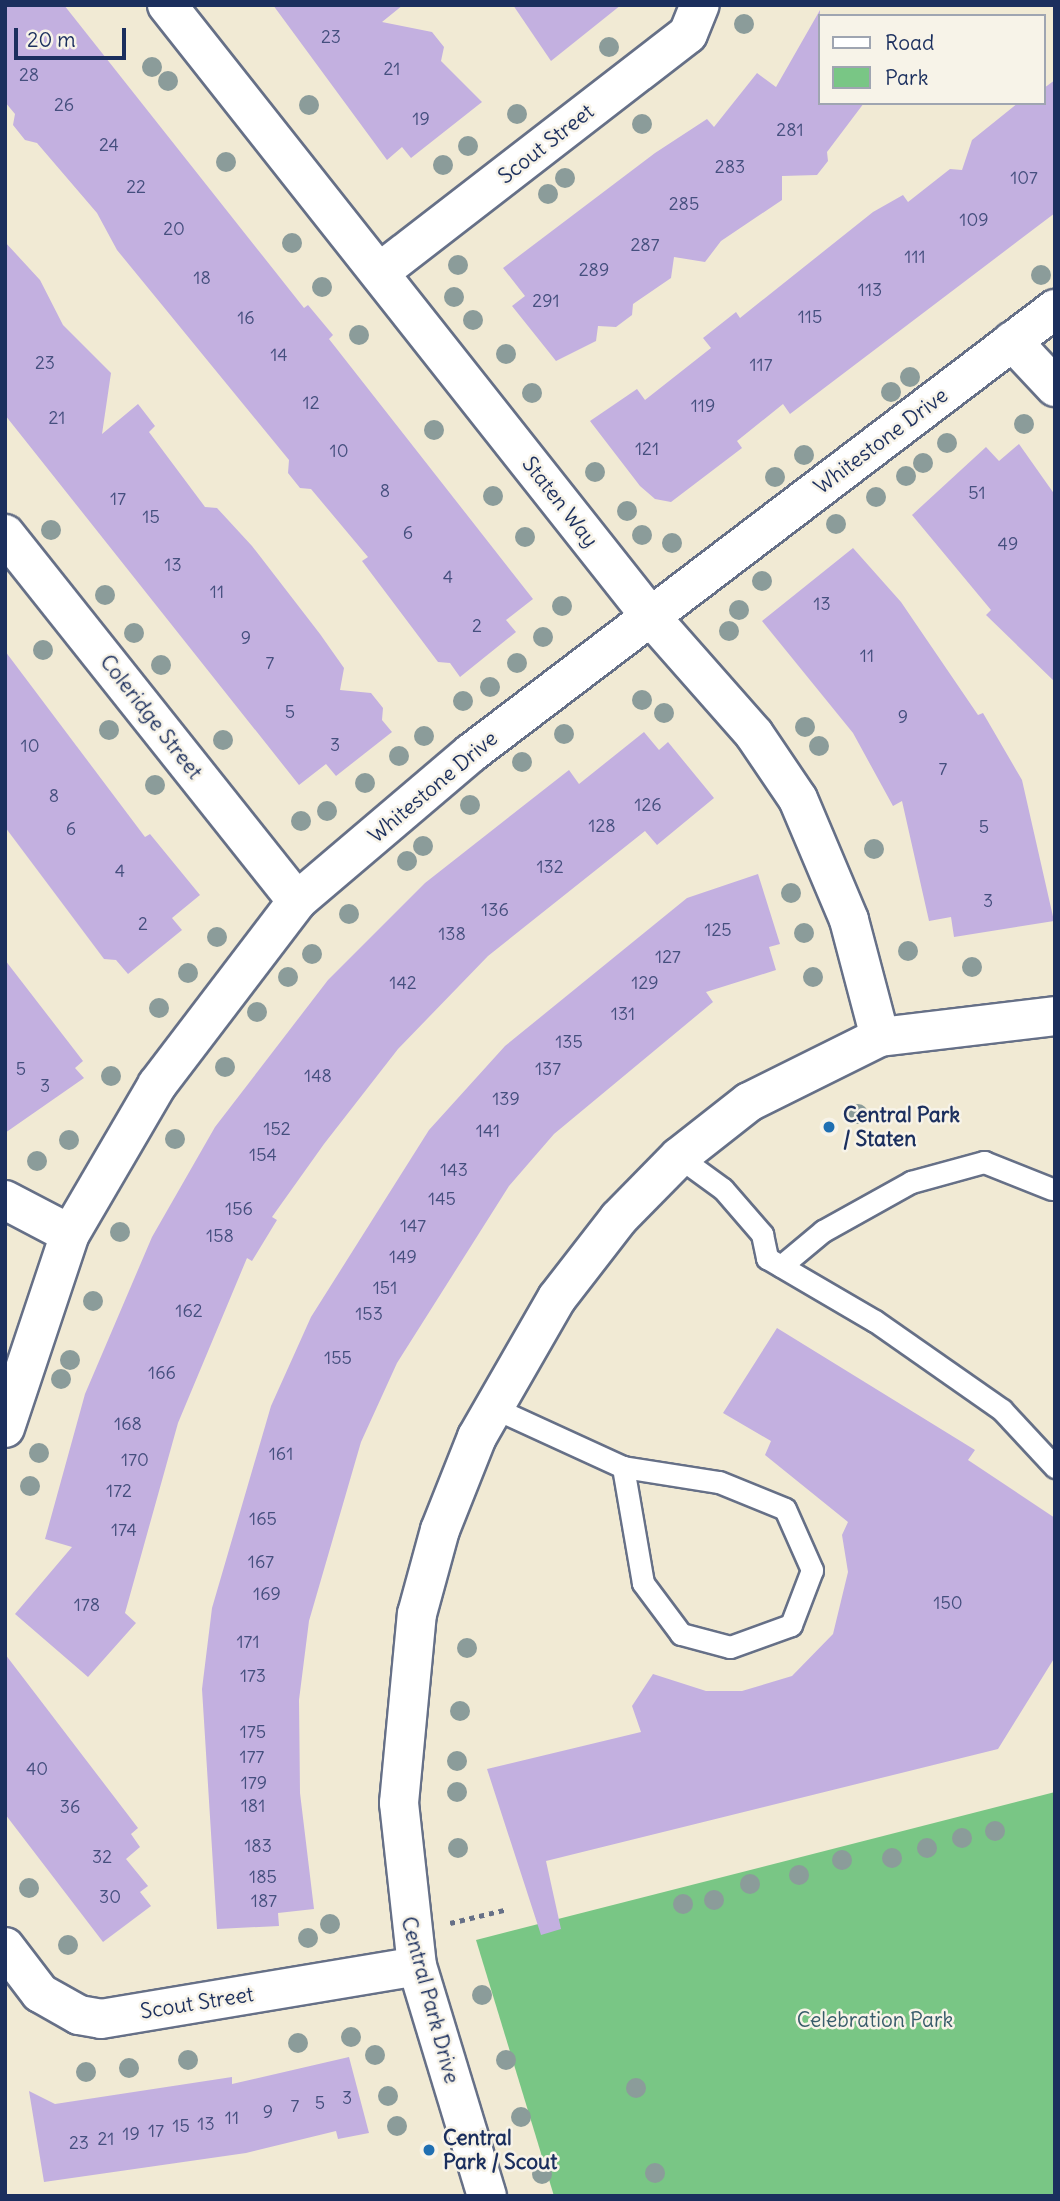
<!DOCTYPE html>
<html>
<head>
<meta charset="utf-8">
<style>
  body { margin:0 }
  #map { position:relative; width:1060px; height:2201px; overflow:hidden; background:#f1ead4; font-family:Delius,sans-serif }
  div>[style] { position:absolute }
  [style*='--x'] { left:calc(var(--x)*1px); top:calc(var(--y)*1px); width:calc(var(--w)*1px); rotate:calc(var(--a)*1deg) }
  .green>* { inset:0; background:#79c685 }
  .building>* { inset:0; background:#c3b0e0 }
  .path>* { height:4.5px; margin-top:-2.25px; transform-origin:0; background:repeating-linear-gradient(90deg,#667087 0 5px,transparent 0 10px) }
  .roads { filter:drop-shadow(2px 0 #667087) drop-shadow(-2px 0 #667087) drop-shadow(0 2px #667087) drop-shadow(0 -2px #667087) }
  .service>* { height:21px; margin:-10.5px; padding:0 10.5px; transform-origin:10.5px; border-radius:10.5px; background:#fff }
  .minor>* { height:38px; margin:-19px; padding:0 19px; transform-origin:19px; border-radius:19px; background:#fff }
  .tertiary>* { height:38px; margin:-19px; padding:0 19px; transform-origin:19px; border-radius:19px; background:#fff }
  .trees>* { width:20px; height:20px; margin:-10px; border-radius:50%; background:#8b9c9a }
  .dots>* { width:19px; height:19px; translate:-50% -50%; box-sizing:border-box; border:4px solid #f7f3e8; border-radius:50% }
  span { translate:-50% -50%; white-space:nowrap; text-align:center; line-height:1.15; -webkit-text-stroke:5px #f7f3e8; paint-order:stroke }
  .number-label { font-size:18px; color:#454f7e }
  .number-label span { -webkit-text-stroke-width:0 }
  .street-label { font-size:21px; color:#1b2f5e }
  .poi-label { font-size:21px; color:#1b2f5e; font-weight:700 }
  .left { translate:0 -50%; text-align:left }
  .park-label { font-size:21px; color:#375c6a }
  .frame { position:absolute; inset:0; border:7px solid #1b2f5e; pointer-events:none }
  .legend { position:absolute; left:818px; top:14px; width:228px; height:91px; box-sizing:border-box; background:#f7f3e8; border:2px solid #9fa5b1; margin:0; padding:9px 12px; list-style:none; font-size:21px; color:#1b2f5e }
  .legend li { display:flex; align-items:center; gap:14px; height:35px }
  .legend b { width:35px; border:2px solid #9fa5b1 }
  .scale { position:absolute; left:14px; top:28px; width:112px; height:32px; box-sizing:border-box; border:4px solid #1b2f5e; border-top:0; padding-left:9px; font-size:21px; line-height:24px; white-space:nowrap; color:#1b2f5e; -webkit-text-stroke:5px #f7f3e8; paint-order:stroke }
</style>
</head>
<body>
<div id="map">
  <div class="green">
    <i style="clip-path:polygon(1055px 1792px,1055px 2196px,554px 2196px,476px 1940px)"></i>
  </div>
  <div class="building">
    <i style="clip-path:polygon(5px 5px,64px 5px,304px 308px,308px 305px,333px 335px,329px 339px,533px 599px,506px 620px,516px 632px,460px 677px,450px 663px,438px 662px,362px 561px,368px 557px,311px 489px,300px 488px,288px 473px,289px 460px,117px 250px,97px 213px,37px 143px,25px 140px,13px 125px,15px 114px,5px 102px)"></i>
    <i style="clip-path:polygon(273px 5px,403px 5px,382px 22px,432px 32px,444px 47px,441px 61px,482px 102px,411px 158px,402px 147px,387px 160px)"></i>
    <i style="clip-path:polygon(513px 5px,621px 5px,551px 61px)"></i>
    <i style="clip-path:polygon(820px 10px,820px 103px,864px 103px,827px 152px,828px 161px,817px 175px,782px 176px,782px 200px,721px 241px,705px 262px,674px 257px,671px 278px,633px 304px,632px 315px,616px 327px,598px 326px,596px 341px,556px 361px,512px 306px,525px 296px,503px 268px,655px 153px,707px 119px,714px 127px,757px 73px,776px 87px)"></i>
    <i style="clip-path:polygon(1055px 80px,1055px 213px,790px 414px,783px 404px,737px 441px,742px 448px,671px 502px,655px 499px,640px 486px,590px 421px,637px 389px,645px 400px,711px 348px,703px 338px,736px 312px,740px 318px,873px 212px,903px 195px,908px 202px,950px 169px,962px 170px,972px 140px,1018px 103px,1044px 103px,1044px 88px)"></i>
    <i style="clip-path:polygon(5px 242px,40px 280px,63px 325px,111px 373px,102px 434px,138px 404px,155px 426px,149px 432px,205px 507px,217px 508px,252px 546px,320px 634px,344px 668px,340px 690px,371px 693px,383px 708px,382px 720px,392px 732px,336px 776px,326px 764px,299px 785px,5px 415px)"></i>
    <i style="clip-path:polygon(1019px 444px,1055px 495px,1055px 682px,986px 615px,991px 610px,912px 515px,986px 447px,999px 461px)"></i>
    <i style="clip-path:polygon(853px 548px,901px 602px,978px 715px,983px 713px,1022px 780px,1054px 921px,954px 937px,951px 917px,929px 921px,902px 801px,893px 806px,853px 733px,762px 621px)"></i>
    <i style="clip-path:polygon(5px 651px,145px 837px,150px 834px,200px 895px,172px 918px,182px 930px,128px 974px,116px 960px,104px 959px,5px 827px)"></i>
    <i style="clip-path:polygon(644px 732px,659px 750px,668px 742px,714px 798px,657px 845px,645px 831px,488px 956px,398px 1049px,324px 1144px,272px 1217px,277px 1220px,252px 1261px,247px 1258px,178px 1423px,125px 1613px,136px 1623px,88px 1677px,15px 1614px,72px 1547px,45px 1539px,85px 1394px,152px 1237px,215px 1127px,328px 980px,425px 883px,569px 770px,579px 784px)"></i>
    <i style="clip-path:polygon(758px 874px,780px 944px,769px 947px,776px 970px,706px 992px,713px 1002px,554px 1134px,509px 1186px,397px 1363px,361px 1442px,309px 1621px,299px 1700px,300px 1793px,314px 1909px,278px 1913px,279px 1926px,217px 1929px,202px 1689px,212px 1608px,271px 1406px,311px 1317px,429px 1130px,505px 1046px,687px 898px)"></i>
    <i style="clip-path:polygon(5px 960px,83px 1061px,75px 1068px,84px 1078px,5px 1133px)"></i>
    <i style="clip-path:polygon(777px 1328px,975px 1450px,968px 1460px,1055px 1518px,1055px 1657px,998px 1749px,546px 1861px,561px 1929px,541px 1935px,487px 1769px,641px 1732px,632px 1706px,653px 1674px,706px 1691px,742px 1691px,792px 1676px,833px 1634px,848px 1572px,842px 1535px,848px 1522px,765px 1455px,771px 1441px,723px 1413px)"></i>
    <i style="clip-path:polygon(5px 1654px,138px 1828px,131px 1834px,140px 1847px,126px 1859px,148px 1886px,140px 1892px,151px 1906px,103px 1942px,5px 1814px)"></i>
    <i style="clip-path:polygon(349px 2057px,369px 2133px,338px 2139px,336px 2131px,246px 2153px,44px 2182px,29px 2091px,55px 2104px,232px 2077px,232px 2084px)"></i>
  </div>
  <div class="path">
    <i style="--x:450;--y:1923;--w:56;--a:-13.5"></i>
  </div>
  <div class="roads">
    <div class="service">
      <i style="--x:679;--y:1157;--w:54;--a:36"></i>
      <i style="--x:723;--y:1189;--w:60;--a:49.1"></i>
      <i style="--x:762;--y:1234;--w:25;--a:78"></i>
      <i style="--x:767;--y:1258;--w:125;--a:30.3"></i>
      <i style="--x:875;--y:1321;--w:155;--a:35"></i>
      <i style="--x:1002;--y:1410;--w:78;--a:47.1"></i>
      <i style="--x:781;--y:1266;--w:55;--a:-39.8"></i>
      <i style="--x:823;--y:1231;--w:101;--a:-29.1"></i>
      <i style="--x:911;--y:1182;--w:76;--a:-15.3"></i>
      <i style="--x:984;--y:1162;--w:73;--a:21.7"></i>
      <i style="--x:492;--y:1407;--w:144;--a:24.6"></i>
      <i style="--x:623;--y:1467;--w:97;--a:8.9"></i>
      <i style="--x:719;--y:1482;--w:71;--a:22.2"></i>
      <i style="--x:785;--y:1509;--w:67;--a:66.1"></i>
      <i style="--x:812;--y:1570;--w:59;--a:110.9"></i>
      <i style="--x:791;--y:1625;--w:65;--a:160.2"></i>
      <i style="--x:730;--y:1647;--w:51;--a:-165.1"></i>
      <i style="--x:681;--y:1634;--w:64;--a:-126.7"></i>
      <i style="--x:643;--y:1583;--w:118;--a:-99.8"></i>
    </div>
    <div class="minor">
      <i style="--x:167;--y:5;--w:779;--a:51.67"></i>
      <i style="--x:650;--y:616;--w:157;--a:48.6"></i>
      <i style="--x:754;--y:734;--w:78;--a:55.9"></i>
      <i style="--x:798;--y:799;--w:131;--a:67.1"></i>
      <i style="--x:849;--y:920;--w:121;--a:75.2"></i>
      <i style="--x:380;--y:272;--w:389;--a:-37.7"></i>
      <i style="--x:688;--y:34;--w:31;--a:-68"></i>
      <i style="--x:1012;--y:341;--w:63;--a:46.9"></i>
      <i style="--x:5;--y:534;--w:469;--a:51.5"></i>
      <i style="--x:5;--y:1200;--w:73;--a:27.6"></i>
      <i style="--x:5;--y:1428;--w:205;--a:-71.5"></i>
      <i style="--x:70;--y:1234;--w:173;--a:-59.7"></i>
      <i style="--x:157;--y:1085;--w:231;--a:-52.7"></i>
      <i style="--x:297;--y:901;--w:228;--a:-40.4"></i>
      <i style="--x:471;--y:753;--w:734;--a:-37.24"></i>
      <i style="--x:5;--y:1947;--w:58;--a:52.7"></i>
      <i style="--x:40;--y:1993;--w:45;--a:29.4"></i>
      <i style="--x:79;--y:2015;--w:22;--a:10"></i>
      <i style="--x:101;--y:2019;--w:320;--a:-9.5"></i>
    </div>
    <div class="tertiary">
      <i style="--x:487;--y:2196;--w:240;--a:-106.9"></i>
      <i style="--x:417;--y:1966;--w:164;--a:-96.3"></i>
      <i style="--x:399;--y:1803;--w:190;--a:-84.6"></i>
      <i style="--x:417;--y:1614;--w:87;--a:-74.7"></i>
      <i style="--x:440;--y:1530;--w:100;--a:-68.3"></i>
      <i style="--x:477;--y:1437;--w:160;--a:-60.1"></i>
      <i style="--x:557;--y:1298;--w:101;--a:-52.2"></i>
      <i style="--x:619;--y:1218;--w:86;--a:-45.5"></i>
      <i style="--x:679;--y:1157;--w:89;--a:-38.2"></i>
      <i style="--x:749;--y:1102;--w:146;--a:-26.4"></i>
      <i style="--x:880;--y:1037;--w:176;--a:-6.8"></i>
    </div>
  </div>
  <div class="trees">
    <i style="left:744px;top:24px"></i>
    <i style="left:609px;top:47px"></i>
    <i style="left:152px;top:67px"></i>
    <i style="left:168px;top:81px"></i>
    <i style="left:309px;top:105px"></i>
    <i style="left:517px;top:114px"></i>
    <i style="left:642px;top:124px"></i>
    <i style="left:468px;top:146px"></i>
    <i style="left:226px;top:162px"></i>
    <i style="left:443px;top:165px"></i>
    <i style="left:565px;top:178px"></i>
    <i style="left:548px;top:194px"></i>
    <i style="left:292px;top:243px"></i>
    <i style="left:458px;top:265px"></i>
    <i style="left:1041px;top:275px"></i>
    <i style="left:322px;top:287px"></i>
    <i style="left:454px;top:297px"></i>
    <i style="left:473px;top:320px"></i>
    <i style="left:359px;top:335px"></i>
    <i style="left:506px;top:354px"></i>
    <i style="left:910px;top:377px"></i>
    <i style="left:891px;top:392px"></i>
    <i style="left:532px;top:393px"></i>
    <i style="left:1024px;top:424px"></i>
    <i style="left:434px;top:430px"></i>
    <i style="left:947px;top:443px"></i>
    <i style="left:804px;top:455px"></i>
    <i style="left:923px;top:463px"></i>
    <i style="left:595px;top:472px"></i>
    <i style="left:906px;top:476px"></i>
    <i style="left:775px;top:477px"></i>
    <i style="left:493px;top:496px"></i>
    <i style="left:876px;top:497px"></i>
    <i style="left:627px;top:511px"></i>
    <i style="left:836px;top:524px"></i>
    <i style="left:51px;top:530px"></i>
    <i style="left:642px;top:535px"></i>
    <i style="left:525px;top:537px"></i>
    <i style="left:672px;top:543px"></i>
    <i style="left:762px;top:581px"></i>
    <i style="left:105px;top:595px"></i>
    <i style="left:562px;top:606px"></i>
    <i style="left:739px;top:610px"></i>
    <i style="left:729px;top:631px"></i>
    <i style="left:134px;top:633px"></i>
    <i style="left:543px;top:637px"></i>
    <i style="left:43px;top:650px"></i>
    <i style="left:517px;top:663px"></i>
    <i style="left:161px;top:665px"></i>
    <i style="left:490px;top:687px"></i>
    <i style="left:642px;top:700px"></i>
    <i style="left:463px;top:701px"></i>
    <i style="left:664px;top:713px"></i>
    <i style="left:805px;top:727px"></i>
    <i style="left:109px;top:730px"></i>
    <i style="left:564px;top:734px"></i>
    <i style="left:424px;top:736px"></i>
    <i style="left:223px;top:740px"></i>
    <i style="left:819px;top:746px"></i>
    <i style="left:399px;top:756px"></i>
    <i style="left:522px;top:762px"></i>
    <i style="left:365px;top:783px"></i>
    <i style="left:155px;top:785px"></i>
    <i style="left:470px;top:805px"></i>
    <i style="left:327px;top:811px"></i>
    <i style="left:301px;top:821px"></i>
    <i style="left:423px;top:846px"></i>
    <i style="left:874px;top:849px"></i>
    <i style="left:407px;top:861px"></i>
    <i style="left:791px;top:893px"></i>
    <i style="left:349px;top:914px"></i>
    <i style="left:804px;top:933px"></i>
    <i style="left:217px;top:937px"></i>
    <i style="left:908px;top:951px"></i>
    <i style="left:312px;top:954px"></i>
    <i style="left:972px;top:967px"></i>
    <i style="left:188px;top:973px"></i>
    <i style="left:288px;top:977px"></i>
    <i style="left:813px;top:977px"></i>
    <i style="left:159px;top:1008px"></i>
    <i style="left:257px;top:1012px"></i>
    <i style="left:225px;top:1067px"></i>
    <i style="left:111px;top:1076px"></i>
    <i style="left:858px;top:1114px"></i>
    <i style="left:175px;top:1139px"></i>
    <i style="left:69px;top:1140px"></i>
    <i style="left:37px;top:1161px"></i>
    <i style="left:120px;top:1232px"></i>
    <i style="left:93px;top:1301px"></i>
    <i style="left:70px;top:1360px"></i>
    <i style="left:61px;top:1379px"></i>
    <i style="left:39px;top:1453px"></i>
    <i style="left:30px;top:1486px"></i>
    <i style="left:467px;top:1648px"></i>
    <i style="left:460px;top:1711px"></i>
    <i style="left:457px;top:1761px"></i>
    <i style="left:457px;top:1792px"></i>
    <i style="left:995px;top:1831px"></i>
    <i style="left:962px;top:1838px"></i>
    <i style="left:458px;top:1848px"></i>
    <i style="left:927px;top:1848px"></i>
    <i style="left:892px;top:1858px"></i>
    <i style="left:842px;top:1860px"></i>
    <i style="left:799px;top:1875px"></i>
    <i style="left:750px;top:1884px"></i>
    <i style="left:29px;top:1888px"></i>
    <i style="left:714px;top:1900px"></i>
    <i style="left:683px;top:1904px"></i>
    <i style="left:330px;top:1924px"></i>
    <i style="left:308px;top:1938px"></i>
    <i style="left:68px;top:1945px"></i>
    <i style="left:482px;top:1995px"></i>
    <i style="left:351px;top:2037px"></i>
    <i style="left:298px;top:2043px"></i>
    <i style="left:375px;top:2055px"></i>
    <i style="left:188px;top:2060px"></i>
    <i style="left:506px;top:2060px"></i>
    <i style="left:129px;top:2068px"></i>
    <i style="left:86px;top:2072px"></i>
    <i style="left:636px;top:2088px"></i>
    <i style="left:388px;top:2096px"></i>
    <i style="left:521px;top:2117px"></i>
    <i style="left:397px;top:2126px"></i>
    <i style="left:655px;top:2173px"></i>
    <i style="left:542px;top:2174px"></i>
  </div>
  <div class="dots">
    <i style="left:829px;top:1127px;background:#1f6fb2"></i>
    <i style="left:429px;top:2150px;background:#1f6fb2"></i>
  </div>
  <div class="number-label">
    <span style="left:331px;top:37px">23</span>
    <span style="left:392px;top:69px">21</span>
    <span style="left:29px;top:75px">28</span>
    <span style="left:64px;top:105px">26</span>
    <span style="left:421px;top:119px">19</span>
    <span style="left:790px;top:130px">281</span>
    <span style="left:109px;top:145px">24</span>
    <span style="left:730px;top:167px">283</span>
    <span style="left:1024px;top:178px">107</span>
    <span style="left:136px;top:187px">22</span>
    <span style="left:684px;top:204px">285</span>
    <span style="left:974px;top:220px">109</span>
    <span style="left:174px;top:229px">20</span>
    <span style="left:645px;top:245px">287</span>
    <span style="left:915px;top:257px">111</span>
    <span style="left:594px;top:270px">289</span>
    <span style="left:202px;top:278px">18</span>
    <span style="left:870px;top:290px">113</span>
    <span style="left:546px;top:301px">291</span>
    <span style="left:810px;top:317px">115</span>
    <span style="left:246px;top:318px">16</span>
    <span style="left:279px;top:355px">14</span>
    <span style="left:45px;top:363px">23</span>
    <span style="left:761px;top:365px">117</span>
    <span style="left:311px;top:403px">12</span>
    <span style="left:703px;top:406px">119</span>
    <span style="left:57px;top:418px">21</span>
    <span style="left:647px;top:449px">121</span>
    <span style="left:339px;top:451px">10</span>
    <span style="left:385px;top:491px">8</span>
    <span style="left:977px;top:493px">51</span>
    <span style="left:118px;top:499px">17</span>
    <span style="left:151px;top:517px">15</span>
    <span style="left:408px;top:533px">6</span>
    <span style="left:1008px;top:544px">49</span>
    <span style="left:173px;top:565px">13</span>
    <span style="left:448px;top:577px">4</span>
    <span style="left:217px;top:592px">11</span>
    <span style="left:822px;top:604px">13</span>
    <span style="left:477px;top:626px">2</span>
    <span style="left:246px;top:638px">9</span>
    <span style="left:867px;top:656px">11</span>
    <span style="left:270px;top:663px">7</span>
    <span style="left:290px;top:712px">5</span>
    <span style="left:903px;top:717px">9</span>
    <span style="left:335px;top:745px">3</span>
    <span style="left:30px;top:746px">10</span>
    <span style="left:943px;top:769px">7</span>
    <span style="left:54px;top:796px">8</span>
    <span style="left:648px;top:805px">126</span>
    <span style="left:602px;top:826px">128</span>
    <span style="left:984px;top:827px">5</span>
    <span style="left:71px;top:829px">6</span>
    <span style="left:550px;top:867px">132</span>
    <span style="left:120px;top:871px">4</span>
    <span style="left:988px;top:901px">3</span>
    <span style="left:495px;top:910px">136</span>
    <span style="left:143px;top:924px">2</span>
    <span style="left:718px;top:930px">125</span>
    <span style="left:452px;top:934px">138</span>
    <span style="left:668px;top:957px">127</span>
    <span style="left:403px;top:983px">142</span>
    <span style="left:645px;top:983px">129</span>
    <span style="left:623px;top:1014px">131</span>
    <span style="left:569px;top:1042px">135</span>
    <span style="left:21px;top:1069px">5</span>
    <span style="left:548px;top:1069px">137</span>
    <span style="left:318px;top:1076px">148</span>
    <span style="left:45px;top:1086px">3</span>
    <span style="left:506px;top:1099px">139</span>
    <span style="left:277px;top:1129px">152</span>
    <span style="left:488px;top:1131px">141</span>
    <span style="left:263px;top:1155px">154</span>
    <span style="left:454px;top:1170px">143</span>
    <span style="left:442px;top:1199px">145</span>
    <span style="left:239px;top:1209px">156</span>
    <span style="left:413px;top:1226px">147</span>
    <span style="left:220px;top:1236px">158</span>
    <span style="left:403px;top:1257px">149</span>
    <span style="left:385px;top:1288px">151</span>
    <span style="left:189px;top:1311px">162</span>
    <span style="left:369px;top:1314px">153</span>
    <span style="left:338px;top:1358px">155</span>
    <span style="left:162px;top:1373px">166</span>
    <span style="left:128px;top:1424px">168</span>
    <span style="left:281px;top:1454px">161</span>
    <span style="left:135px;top:1460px">170</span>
    <span style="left:119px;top:1491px">172</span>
    <span style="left:263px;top:1519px">165</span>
    <span style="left:124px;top:1530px">174</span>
    <span style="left:261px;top:1562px">167</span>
    <span style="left:267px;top:1594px">169</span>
    <span style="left:948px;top:1603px">150</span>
    <span style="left:87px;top:1605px">178</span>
    <span style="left:248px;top:1642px">171</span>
    <span style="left:253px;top:1676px">173</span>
    <span style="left:253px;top:1732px">175</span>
    <span style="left:252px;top:1757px">177</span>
    <span style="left:37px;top:1769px">40</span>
    <span style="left:254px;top:1783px">179</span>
    <span style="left:253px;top:1806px">181</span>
    <span style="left:70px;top:1807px">36</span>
    <span style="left:258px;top:1846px">183</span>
    <span style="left:102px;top:1857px">32</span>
    <span style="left:263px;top:1877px">185</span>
    <span style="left:110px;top:1897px">30</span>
    <span style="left:264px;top:1901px">187</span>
    <span style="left:347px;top:2098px">3</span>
    <span style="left:320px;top:2103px">5</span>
    <span style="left:295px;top:2106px">7</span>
    <span style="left:268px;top:2112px">9</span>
    <span style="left:232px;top:2118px">11</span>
    <span style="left:206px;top:2124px">13</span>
    <span style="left:181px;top:2126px">15</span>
    <span style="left:156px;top:2131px">17</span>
    <span style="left:131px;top:2134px">19</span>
    <span style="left:106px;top:2139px">21</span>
    <span style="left:79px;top:2143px">23</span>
  </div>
  <div class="street-label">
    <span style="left:546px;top:144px;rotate:-38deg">Scout Street</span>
    <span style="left:881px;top:441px;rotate:-37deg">Whitestone Drive</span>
    <span style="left:560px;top:502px;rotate:52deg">Staten Way</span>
    <span style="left:151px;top:717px;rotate:52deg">Coleridge Street</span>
    <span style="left:433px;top:787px;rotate:-40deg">Whitestone Drive</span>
    <span style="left:430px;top:2000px;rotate:75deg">Central Park Drive</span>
    <span style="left:197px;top:2003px;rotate:-9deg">Scout Street</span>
  </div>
  <div class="poi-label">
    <span class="left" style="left:843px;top:1127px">Central Park<br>/ Staten</span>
    <span class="left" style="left:443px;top:2150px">Central<br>Park / Scout</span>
  </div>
  <div class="park-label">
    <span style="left:875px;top:2020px">Celebration Park</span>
  </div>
  <div class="frame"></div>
  <ul class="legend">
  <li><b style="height:9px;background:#fff"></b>Road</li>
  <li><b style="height:19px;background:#79c685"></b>Park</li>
  </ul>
  <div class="scale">20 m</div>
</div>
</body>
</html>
